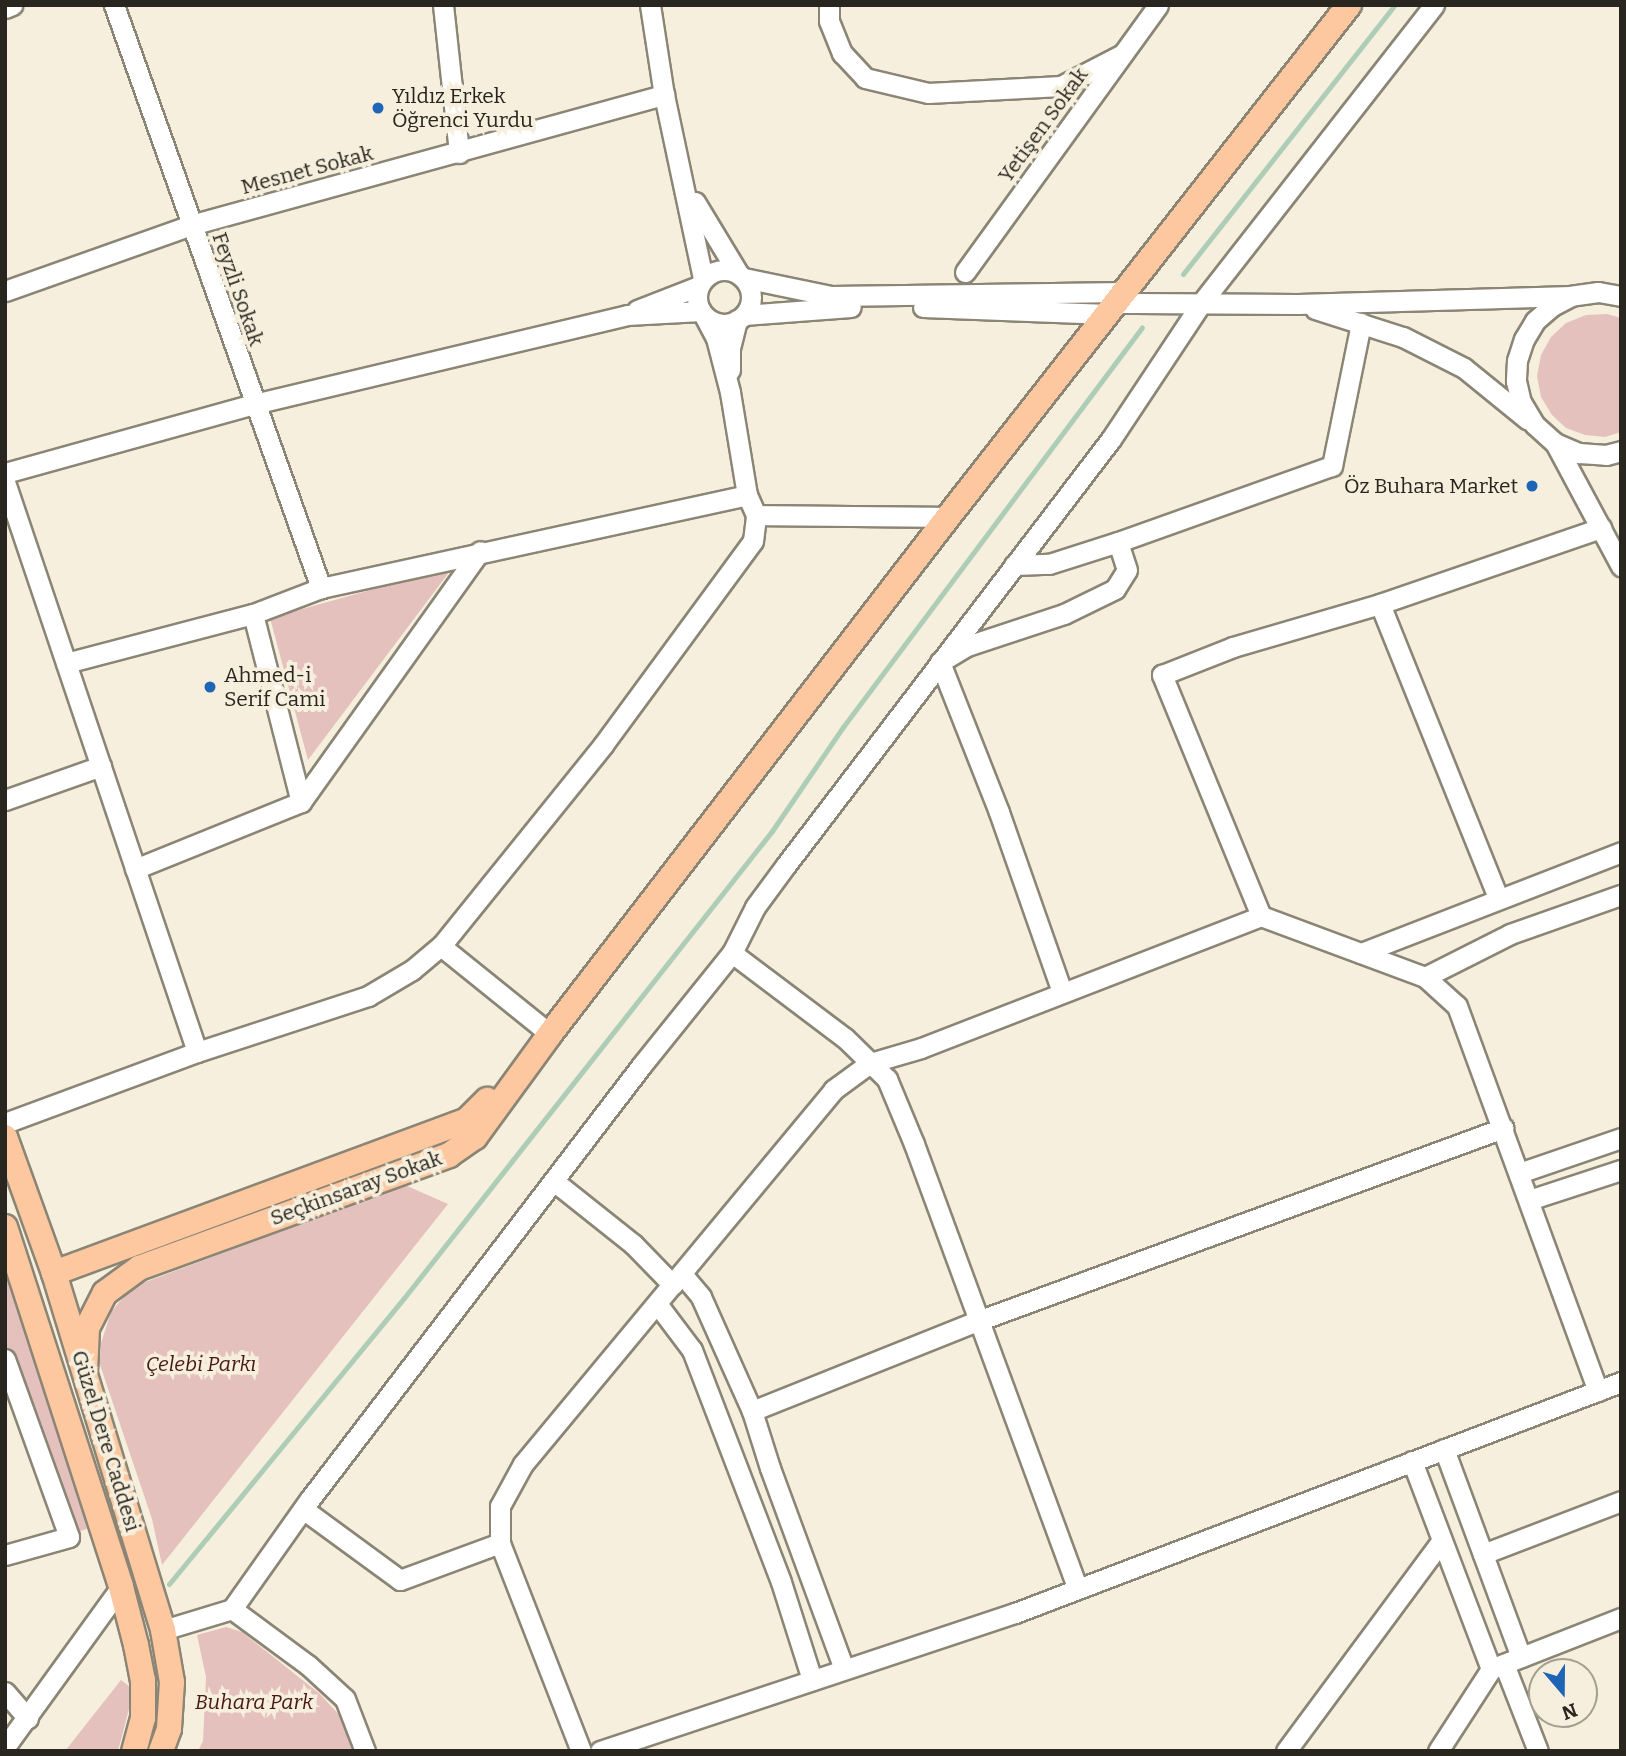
<!DOCTYPE html>
<html>
<head>
<meta charset="utf-8">
<style>
  body { margin:0 }
  #map { position:relative; width:1626px; height:1756px; overflow:hidden; background:#f6efdd; font-family:Bitter,serif }
  div>[style] { position:absolute }
  [style*='--x'] { left:calc(var(--x)*1px); top:calc(var(--y)*1px); width:calc(var(--w)*1px); rotate:calc(var(--a)*1deg) }
  .green>* { inset:0; background:#e5c1be }
  .stream>* { height:5px; margin:-2.5px; padding:0 2.5px; transform-origin:2.5px; border-radius:2.5px; background:#adcdb7 }
  .roads { filter:drop-shadow(2px 0 #8b8575) drop-shadow(-2px 0 #8b8575) drop-shadow(0 2px #8b8575) drop-shadow(0 -2px #8b8575) }
  .minor>* { height:19px; margin:-9.5px; padding:0 9.5px; transform-origin:9.5px; border-radius:9.5px; background:#fff }
  .minor>.ring { margin:-9.5px; padding:0; box-sizing:content-box; background:none; border:19px solid #fff; border-radius:50% }
  .major>* { height:24px; margin:-12px; padding:0 12px; transform-origin:12px; border-radius:12px; background:#fdc8a0 }
  .dots>* { width:19px; height:19px; translate:-50% -50%; box-sizing:border-box; border:4px solid #f6efdd; border-radius:50% }
  span { translate:-50% -50%; white-space:nowrap; text-align:center; line-height:1.15; -webkit-text-stroke:7px #f6efdd; paint-order:stroke }
  .poi-label { font-size:21px; color:#29261f }
  .left { translate:0 -50%; text-align:left }
  .right { translate:-100% -50%; text-align:right }
  .street-label { font-size:21px; color:#29261f }
  .park-label { font-size:21px; color:#491818; font-style:italic }
  .frame { position:absolute; inset:0; border:7px solid #29261f; pointer-events:none }
  .north { position:absolute; left:1528px; top:1658px; width:70px; height:70px; box-sizing:border-box; background:#f6efdd; border:2px solid #a49f91; border-radius:50%; rotate:160deg; font-size:19px; font-weight:700; line-height:28px; text-align:center; color:#29261f }
  .north::after { content:''; display:block; margin:auto; width:24px; height:32px; background:#1f65b6; clip-path:polygon(50% 0,100% 100%,50% 72%,0 100%) }
</style>
</head>
<body>
<div id="map">
  <div class="green">
    <i style="clip-path:polygon(1607px 314px,1621px 318px,1621px 432px,1605px 437px,1585px 435px,1566px 428px,1552px 415px,1541px 397px,1537px 376px,1541px 355px,1551px 337px,1566px 323px,1586px 315px)"></i>
    <i style="clip-path:polygon(453px 567px,308px 760px,270px 618px)"></i>
    <i style="clip-path:polygon(405px 1185px,448px 1204px,162px 1565px,152px 1519px,97px 1356px,111px 1312px,132px 1287px)"></i>
    <i style="clip-path:polygon(5px 1265px,91px 1527px,73px 1534px,5px 1345px)"></i>
    <i style="clip-path:polygon(226px 1627px,242px 1632px,320px 1694px,341px 1717px,352px 1751px,198px 1751px,203px 1741px,206px 1677px,197px 1635px)"></i>
    <i style="clip-path:polygon(121px 1680px,134px 1690px,118px 1751px,65px 1751px)"></i>
  </div>
  <div class="stream">
    <i style="--x:1183;--y:274;--w:342;--a:-51.8"></i>
    <i style="--x:169;--y:1584;--w:370;--a:-50.6"></i>
    <i style="--x:404;--y:1298;--w:595;--a:-51.76"></i>
    <i style="--x:772;--y:831;--w:126;--a:-55.7"></i>
    <i style="--x:843;--y:727;--w:499;--a:-53.2"></i>
  </div>
  <div class="roads">
    <div class="minor">
      <i style="--x:114;--y:5;--w:619;--a:70.45"></i>
      <i style="--x:443;--y:5;--w:149;--a:83.8"></i>
      <i style="--x:650;--y:5;--w:91;--a:81.2"></i>
      <i style="--x:664;--y:95;--w:188;--a:78"></i>
      <i style="--x:829;--y:5;--w:16;--a:90"></i>
      <i style="--x:829;--y:21;--w:35;--a:68"></i>
      <i style="--x:842;--y:53;--w:34;--a:47"></i>
      <i style="--x:865;--y:78;--w:65;--a:13.4"></i>
      <i style="--x:928;--y:93;--w:133;--a:-3"></i>
      <i style="--x:1061;--y:86;--w:68;--a:-27.3"></i>
      <i style="--x:5;--y:8;--w:8;--a:-23"></i>
      <i style="--x:695;--y:202;--w:83;--a:58.8"></i>
      <i class="ring" style="left:697px;top:270px;width:35px;height:35px"></i>
      <i style="--x:965;--y:272;--w:329;--a:-54.1"></i>
      <i style="--x:744;--y:278;--w:89;--a:11.7"></i>
      <i style="--x:831;--y:296;--w:294;--a:-0.8"></i>
      <i style="--x:5;--y:291;--w:197;--a:-19.5"></i>
      <i style="--x:191;--y:225;--w:491;--a:-15.4"></i>
      <i style="--x:1621;--y:296;--w:23;--a:-170"></i>
      <i style="--x:1598;--y:292;--w:27;--a:172"></i>
      <i style="--x:1571;--y:296;--w:21;--a:152"></i>
      <i style="--x:1552;--y:306;--w:23;--a:139"></i>
      <i style="--x:1535;--y:321;--w:21;--a:121"></i>
      <i style="--x:1524;--y:339;--w:22;--a:108"></i>
      <i style="--x:1517;--y:360;--w:21;--a:93"></i>
      <i style="--x:1516;--y:381;--w:22;--a:77"></i>
      <i style="--x:1521;--y:402;--w:27;--a:59"></i>
      <i style="--x:1535;--y:425;--w:27;--a:42"></i>
      <i style="--x:1555;--y:443;--w:26;--a:23"></i>
      <i style="--x:1579;--y:453;--w:27;--a:4"></i>
      <i style="--x:1606;--y:455;--w:16;--a:-15"></i>
      <i style="--x:1116;--y:303;--w:182;--a:0.3"></i>
      <i style="--x:1298;--y:304;--w:273;--a:-1.7"></i>
      <i style="--x:923;--y:307;--w:185;--a:2.2"></i>
      <i style="--x:1315;--y:309;--w:92;--a:17.7"></i>
      <i style="--x:1403;--y:337;--w:68;--a:26.9"></i>
      <i style="--x:1464;--y:368;--w:82;--a:39.1"></i>
      <i style="--x:637;--y:310;--w:66;--a:-21.2"></i>
      <i style="--x:744;--y:315;--w:107;--a:-4.3"></i>
      <i style="--x:730;--y:370;--w:22;--a:-90"></i>
      <i style="--x:730;--y:348;--w:29;--a:-76"></i>
      <i style="--x:1555;--y:443;--w:140;--a:61.8"></i>
      <i style="--x:5;--y:473;--w:258;--a:-15.5"></i>
      <i style="--x:254;--y:404;--w:383;--a:-13.4"></i>
      <i style="--x:627;--y:315;--w:74;--a:-3.1"></i>
      <i style="--x:5;--y:482;--w:601;--a:71.38"></i>
      <i style="--x:756;--y:515;--w:192;--a:0.6"></i>
      <i style="--x:1014;--y:565;--w:35;--a:-2"></i>
      <i style="--x:1049;--y:564;--w:72;--a:-17.7"></i>
      <i style="--x:1118;--y:542;--w:227;--a:-19.6"></i>
      <i style="--x:1332;--y:466;--w:146;--a:-78.5"></i>
      <i style="--x:1380;--y:604;--w:316;--a:68.1"></i>
      <i style="--x:253;--y:614;--w:194;--a:75.7"></i>
      <i style="--x:66;--y:663;--w:193;--a:-14.7"></i>
      <i style="--x:253;--y:614;--w:73;--a:-20.9"></i>
      <i style="--x:321;--y:588;--w:436;--a:-12.3"></i>
      <i style="--x:5;--y:800;--w:102;--a:-19.5"></i>
      <i style="--x:135;--y:869;--w:179;--a:-22"></i>
      <i style="--x:301;--y:802;--w:308;--a:-54.5"></i>
      <i style="--x:1261;--y:916;--w:261;--a:-112.3"></i>
      <i style="--x:1162;--y:675;--w:76;--a:-21.5"></i>
      <i style="--x:1233;--y:647;--w:153;--a:-16.3"></i>
      <i style="--x:1380;--y:604;--w:234;--a:-19"></i>
      <i style="--x:441;--y:946;--w:140;--a:38.9"></i>
      <i style="--x:732;--y:953;--w:141;--a:37"></i>
      <i style="--x:845;--y:1038;--w:59;--a:44.3"></i>
      <i style="--x:887;--y:1079;--w:70;--a:67.4"></i>
      <i style="--x:914;--y:1144;--w:474;--a:69.8"></i>
      <i style="--x:1361;--y:953;--w:279;--a:-21.2"></i>
      <i style="--x:1425;--y:977;--w:95;--a:-26.8"></i>
      <i style="--x:1510;--y:934;--w:118;--a:-19.4"></i>
      <i style="--x:1062;--y:992;--w:191;--a:-109.3"></i>
      <i style="--x:999;--y:812;--w:161;--a:-111.5"></i>
      <i style="--x:940;--y:662;--w:31;--a:-31"></i>
      <i style="--x:967;--y:646;--w:102;--a:-18.3"></i>
      <i style="--x:1064;--y:614;--w:57;--a:-26.1"></i>
      <i style="--x:1115;--y:589;--w:22;--a:-58"></i>
      <i style="--x:1127;--y:570;--w:29;--a:-108"></i>
      <i style="--x:5;--y:1123;--w:205;--a:-20.3"></i>
      <i style="--x:197;--y:1052;--w:180;--a:-18.1"></i>
      <i style="--x:368;--y:996;--w:51;--a:-30.6"></i>
      <i style="--x:412;--y:970;--w:38;--a:-40"></i>
      <i style="--x:441;--y:946;--w:258;--a:-51.1"></i>
      <i style="--x:603;--y:745;--w:253;--a:-53.7"></i>
      <i style="--x:753;--y:541;--w:26;--a:-83"></i>
      <i style="--x:756;--y:515;--w:22;--a:-114"></i>
      <i style="--x:747;--y:495;--w:104;--a:-99.4"></i>
      <i style="--x:730;--y:392;--w:56;--a:-104.5"></i>
      <i style="--x:716;--y:338;--w:24;--a:-118"></i>
      <i style="--x:1519;--y:1173;--w:108;--a:-18.9"></i>
      <i style="--x:555;--y:1182;--w:100;--a:38.5"></i>
      <i style="--x:633;--y:1244;--w:57;--a:45.7"></i>
      <i style="--x:1529;--y:1200;--w:97;--a:-18.1"></i>
      <i style="--x:682;--y:1274;--w:30;--a:50"></i>
      <i style="--x:701;--y:1297;--w:125;--a:65.9"></i>
      <i style="--x:752;--y:1411;--w:60;--a:72.5"></i>
      <i style="--x:770;--y:1468;--w:214;--a:69.8"></i>
      <i style="--x:658;--y:1305;--w:56;--a:52.9"></i>
      <i style="--x:692;--y:1350;--w:248;--a:69"></i>
      <i style="--x:781;--y:1582;--w:103;--a:72.4"></i>
      <i style="--x:5;--y:1359;--w:189;--a:70.2"></i>
      <i style="--x:69;--y:1537;--w:66;--a:164.3"></i>
      <i style="--x:752;--y:1411;--w:240;--a:-21.8"></i>
      <i style="--x:975;--y:1322;--w:563;--a:-20.17"></i>
      <i style="--x:1444;--y:1449;--w:222;--a:69.7"></i>
      <i style="--x:1412;--y:1461;--w:222;--a:69.2"></i>
      <i style="--x:303;--y:1509;--w:120;--a:36.2"></i>
      <i style="--x:400;--y:1580;--w:107;--a:-20.3"></i>
      <i style="--x:1483;--y:1554;--w:148;--a:-21"></i>
      <i style="--x:232;--y:1609;--w:135;--a:-54.7"></i>
      <i style="--x:310;--y:1499;--w:545;--a:-52.6"></i>
      <i style="--x:641;--y:1066;--w:145;--a:-51.2"></i>
      <i style="--x:732;--y:953;--w:51;--a:-63.4"></i>
      <i style="--x:755;--y:907;--w:52;--a:-53.6"></i>
      <i style="--x:786;--y:865;--w:536;--a:-52.66"></i>
      <i style="--x:1111;--y:439;--w:164;--a:-56.4"></i>
      <i style="--x:1202;--y:302;--w:377;--a:-52"></i>
      <i style="--x:163;--y:1630;--w:72;--a:-16.9"></i>
      <i style="--x:232;--y:1609;--w:94;--a:36.4"></i>
      <i style="--x:308;--y:1665;--w:50;--a:42.6"></i>
      <i style="--x:345;--y:1699;--w:56;--a:69"></i>
      <i style="--x:1504;--y:1664;--w:93;--a:68.7"></i>
      <i style="--x:5;--y:1692;--w:35;--a:49"></i>
      <i style="--x:5;--y:1747;--w:198;--a:-54.1"></i>
      <i style="--x:581;--y:1751;--w:223;--a:-111.3"></i>
      <i style="--x:500;--y:1543;--w:37;--a:-90"></i>
      <i style="--x:500;--y:1506;--w:48;--a:-61.3"></i>
      <i style="--x:523;--y:1464;--w:486;--a:-50.3"></i>
      <i style="--x:833;--y:1090;--w:46;--a:-36.1"></i>
      <i style="--x:870;--y:1063;--w:53;--a:-16.4"></i>
      <i style="--x:921;--y:1048;--w:365;--a:-21.2"></i>
      <i style="--x:1261;--y:916;--w:175;--a:20.4"></i>
      <i style="--x:1425;--y:977;--w:43;--a:42.2"></i>
      <i style="--x:1457;--y:1006;--w:410;--a:69.9"></i>
      <i style="--x:600;--y:1751;--w:437;--a:-18.4"></i>
      <i style="--x:1015;--y:1613;--w:649;--a:-20.87"></i>
      <i style="--x:1286;--y:1751;--w:262;--a:-53.5"></i>
      <i style="--x:1438;--y:1751;--w:98;--a:-57.1"></i>
      <i style="--x:1491;--y:1669;--w:140;--a:-21.4"></i>
    </div>
    <div class="major">
      <i style="--x:5;--y:1137;--w:145;--a:70.2"></i>
      <i style="--x:54;--y:1273;--w:373;--a:73"></i>
      <i style="--x:163;--y:1630;--w:53;--a:80.2"></i>
      <i style="--x:172;--y:1682;--w:47;--a:93.7"></i>
      <i style="--x:169;--y:1729;--w:23;--a:110"></i>
      <i style="--x:5;--y:1227;--w:378;--a:72.1"></i>
      <i style="--x:121;--y:1587;--w:60;--a:75.5"></i>
      <i style="--x:136;--y:1645;--w:36;--a:79"></i>
      <i style="--x:143;--y:1680;--w:38;--a:90"></i>
      <i style="--x:143;--y:1718;--w:34;--a:105"></i>
      <i style="--x:54;--y:1273;--w:439;--a:-20.3"></i>
      <i style="--x:466;--y:1121;--w:30;--a:-45"></i>
      <i style="--x:85;--y:1372;--w:44;--a:-87.4"></i>
      <i style="--x:87;--y:1328;--w:39;--a:-63"></i>
      <i style="--x:105;--y:1293;--w:42;--a:-36.3"></i>
      <i style="--x:139;--y:1268;--w:330;--a:-20"></i>
      <i style="--x:449;--y:1155;--w:32;--a:-35"></i>
      <i style="--x:475;--y:1137;--w:127;--a:-53.9"></i>
      <i style="--x:550;--y:1034;--w:652;--a:-52.41"></i>
      <i style="--x:948;--y:517;--w:650;--a:-51.93"></i>
    </div>
  </div>
  <div class="dots">
    <i style="left:378px;top:108px;background:#1f65b6"></i>
    <i style="left:1532px;top:486px;background:#1f65b6"></i>
    <i style="left:210px;top:687px;background:#1f65b6"></i>
  </div>
  <div class="poi-label">
    <span class="left" style="left:392px;top:108px">Yıldız Erkek<br>Öğrenci Yurdu</span>
    <span class="right" style="left:1518px;top:486px">Öz Buhara Market</span>
    <span class="left" style="left:224px;top:687px">Ahmed-i<br>Serif Cami</span>
  </div>
  <div class="street-label">
    <span style="left:1043px;top:125px;rotate:-54deg">Yetişen Sokak</span>
    <span style="left:307px;top:170px;rotate:-15deg">Mesnet Sokak</span>
    <span style="left:238px;top:289px;rotate:71deg">Feyzli Sokak</span>
    <span style="left:356px;top:1188px;rotate:-20deg">Seçkinsaray Sokak</span>
    <span style="left:106px;top:1441px;rotate:73deg">Güzel Dere Caddesi</span>
  </div>
  <div class="park-label">
    <span style="left:201px;top:1364px">Çelebi Parkı</span>
    <span style="left:254px;top:1702px">Buhara Park</span>
  </div>
  <div class="frame"></div>
  <div class="north">N</div>
</div>
</body>
</html>
